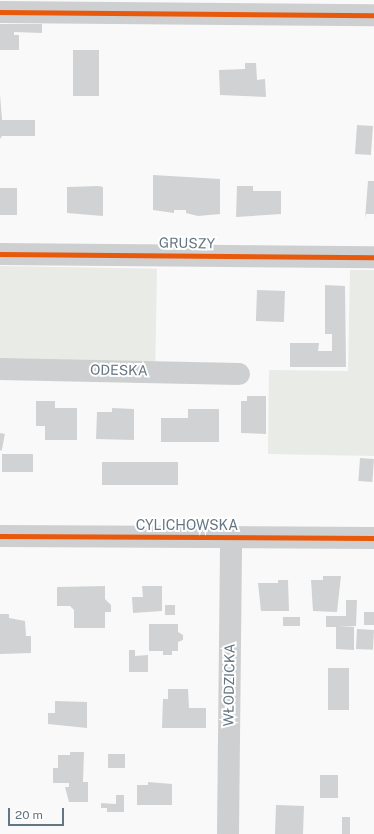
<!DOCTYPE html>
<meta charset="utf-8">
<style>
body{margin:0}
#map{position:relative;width:374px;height:834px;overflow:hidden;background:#f9f9f9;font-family:"Public Sans",sans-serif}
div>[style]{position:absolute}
.green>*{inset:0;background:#e8ebe6;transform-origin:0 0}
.building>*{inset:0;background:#d0d2d3;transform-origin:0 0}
.street>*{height:22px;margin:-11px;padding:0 11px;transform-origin:11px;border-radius:11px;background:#cecfd0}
.cycleway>*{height:5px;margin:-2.5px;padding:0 2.5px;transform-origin:2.5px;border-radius:2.5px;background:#e8590c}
span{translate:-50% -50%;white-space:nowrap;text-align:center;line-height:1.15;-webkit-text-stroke:4px #fff;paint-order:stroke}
.street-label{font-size:14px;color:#657683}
.scale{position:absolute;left:8px;top:808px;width:56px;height:18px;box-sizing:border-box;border:2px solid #657683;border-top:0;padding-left:5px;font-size:12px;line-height:14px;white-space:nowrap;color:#657683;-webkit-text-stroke:3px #fff;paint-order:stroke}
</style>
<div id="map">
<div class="green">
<div style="left:0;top:266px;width:157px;height:96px;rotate:1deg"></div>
<div style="clip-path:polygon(350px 270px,374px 270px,374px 456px,268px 454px,269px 370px,348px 371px)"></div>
</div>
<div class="building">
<div style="clip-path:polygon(0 24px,42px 24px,42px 33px,14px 32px,14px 35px,19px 35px,19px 50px,0 50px)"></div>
<div style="left:99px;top:50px;width:46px;height:26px;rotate:90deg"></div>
<div style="clip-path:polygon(245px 63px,256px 63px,257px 80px,265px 79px,266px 97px,220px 95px,219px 70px,245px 69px)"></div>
<div style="clip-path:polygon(0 94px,2px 120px,35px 120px,35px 136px,2px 136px,0 139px)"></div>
<div style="left:357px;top:125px;width:16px;height:29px;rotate:4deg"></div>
<div style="clip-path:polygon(153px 175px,220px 179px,220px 214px,198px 216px,186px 213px,186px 210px,174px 210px,174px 213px,153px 210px)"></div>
<div style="clip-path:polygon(368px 181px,374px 181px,374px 214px,366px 214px,365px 219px)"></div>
<div style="clip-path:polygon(99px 186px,103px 187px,103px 216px,67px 213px,67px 187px)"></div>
<div style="clip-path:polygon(237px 186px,253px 186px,253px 191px,281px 191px,281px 214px,236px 217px)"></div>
<div style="left:0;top:188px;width:17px;height:27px"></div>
<div style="clip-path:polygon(325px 285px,345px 286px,346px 367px,290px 367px,290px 343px,319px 343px,318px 351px,332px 351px,332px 334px,325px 334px)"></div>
<div style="left:257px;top:290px;width:28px;height:31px;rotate:2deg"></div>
<div style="clip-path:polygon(247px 396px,266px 396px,266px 434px,241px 433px,241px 401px,247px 401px)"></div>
<div style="clip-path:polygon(36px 401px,55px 401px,55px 408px,77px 408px,77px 440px,45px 440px,45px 426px,36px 426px)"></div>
<div style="clip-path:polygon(112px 408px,134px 409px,134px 440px,96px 439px,97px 412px,112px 412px)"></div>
<div style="clip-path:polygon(188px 409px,219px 409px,219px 442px,161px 442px,161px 418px,188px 418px)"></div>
<div style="left:0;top:433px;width:5px;height:17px;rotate:11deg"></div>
<div style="left:2px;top:454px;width:31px;height:18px"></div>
<div style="left:360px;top:458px;width:14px;height:23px;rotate:4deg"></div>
<div style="left:178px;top:462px;width:23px;height:76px;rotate:90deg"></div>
<div style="clip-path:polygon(323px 576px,341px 576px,337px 612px,313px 611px,311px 580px,323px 580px)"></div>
<div style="clip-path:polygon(278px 580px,288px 580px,289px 611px,261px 611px,258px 583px,278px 583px)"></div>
<div style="clip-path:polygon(105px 586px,105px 599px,111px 605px,111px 612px,105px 612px,105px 628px,74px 628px,74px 610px,70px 606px,57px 606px,57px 587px)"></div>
<div style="clip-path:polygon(142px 586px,162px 586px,162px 611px,133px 613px,132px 597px,143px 597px)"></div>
<div style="clip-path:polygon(346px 600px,357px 600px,356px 626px,339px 627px,354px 627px,354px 650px,336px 649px,336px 627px,326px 627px,326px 616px,346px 616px)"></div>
<div style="left:165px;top:605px;width:10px;height:10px"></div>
<div style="left:364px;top:612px;width:10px;height:13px"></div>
<div style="clip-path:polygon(0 614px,9px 614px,9px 618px,25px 621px,26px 636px,31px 636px,31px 653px,0 654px)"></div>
<div style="left:283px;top:617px;width:17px;height:9px"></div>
<div style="clip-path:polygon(149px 624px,178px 624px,178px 632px,183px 635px,183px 640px,178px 642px,178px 651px,172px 651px,172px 655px,163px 655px,163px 651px,149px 651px)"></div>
<div style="left:357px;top:629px;width:17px;height:20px;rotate:3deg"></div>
<div style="clip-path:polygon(129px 650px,135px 650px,135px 656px,148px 655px,148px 672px,129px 672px)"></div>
<div style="left:328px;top:668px;width:21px;height:42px"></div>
<div style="clip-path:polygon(168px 689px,188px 689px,189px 708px,206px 708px,206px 728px,162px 728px,163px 699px,168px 699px)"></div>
<div style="clip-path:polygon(55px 701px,87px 702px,87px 728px,48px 724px,48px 713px,55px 713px)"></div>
<div style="clip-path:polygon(70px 752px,84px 752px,83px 782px,88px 782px,88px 802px,69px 802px,65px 787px,69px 787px,69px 783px,53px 783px,53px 768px,58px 768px,58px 755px,70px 755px)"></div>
<div style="left:108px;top:754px;width:17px;height:14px"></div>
<div style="left:320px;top:775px;width:18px;height:23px"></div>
<div style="clip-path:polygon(148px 782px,172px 784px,172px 805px,137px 805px,137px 785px,148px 785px)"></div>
<div style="clip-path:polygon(116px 795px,124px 795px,124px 812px,107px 812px,107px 808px,101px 808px,101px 803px,116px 804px)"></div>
<div style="left:276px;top:805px;width:28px;height:29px;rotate:2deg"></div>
<div style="left:342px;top:817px;width:8px;height:17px"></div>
</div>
<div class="street">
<div style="left:0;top:12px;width:374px;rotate:0.5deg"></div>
<div style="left:0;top:254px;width:374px;rotate:0.5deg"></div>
<div style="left:0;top:369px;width:239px;rotate:1.2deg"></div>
<div style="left:0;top:536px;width:374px;rotate:0.3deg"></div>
<div style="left:228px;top:834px;width:297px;rotate:-89.4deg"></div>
</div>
<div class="cycleway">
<div style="left:0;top:12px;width:374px;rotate:0.5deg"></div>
<div style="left:0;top:254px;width:374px;rotate:0.5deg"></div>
<div style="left:0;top:536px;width:374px;rotate:0.3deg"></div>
</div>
<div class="street-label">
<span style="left:187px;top:243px;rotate:1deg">GRUSZY</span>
<span style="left:119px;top:370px;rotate:1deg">ODESKA</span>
<span style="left:187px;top:525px">CYLICHOWSKA</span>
<span style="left:229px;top:685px;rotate:-89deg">WŁODZICKA</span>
</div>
<div class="scale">20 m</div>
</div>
